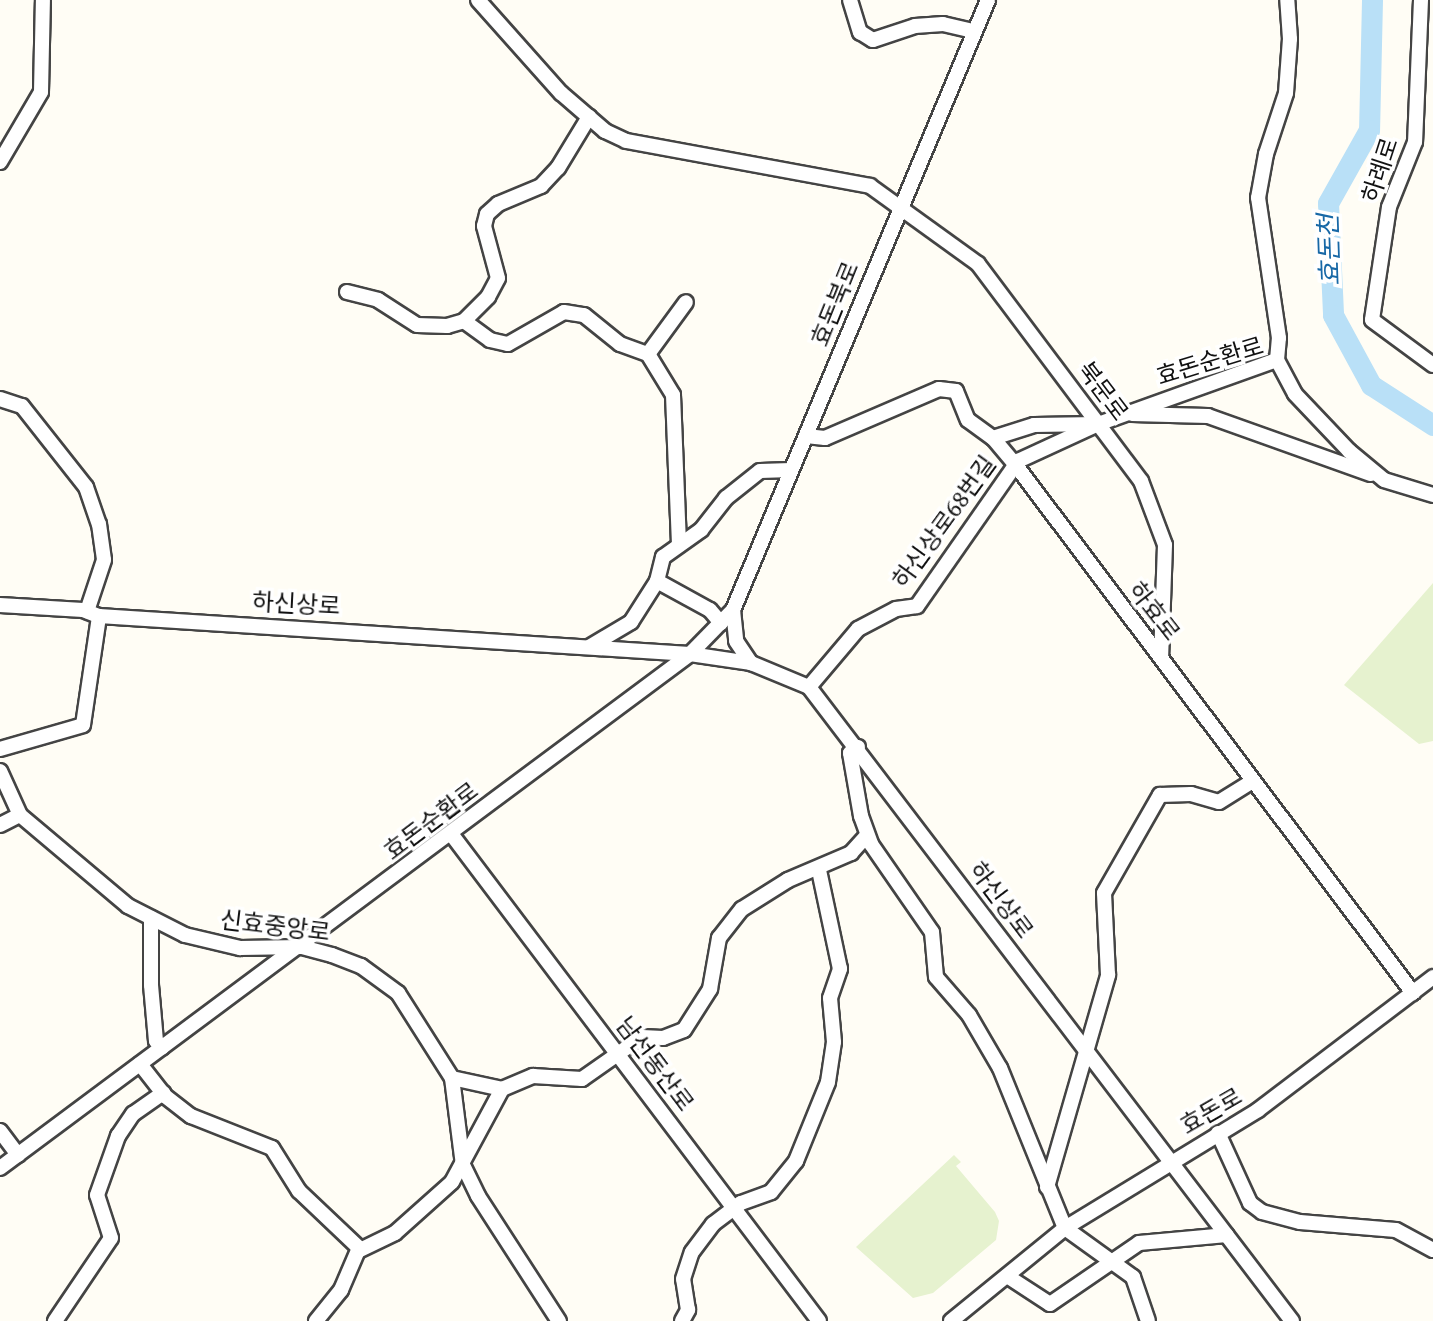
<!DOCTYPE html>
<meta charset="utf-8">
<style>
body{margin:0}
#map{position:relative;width:1433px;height:1321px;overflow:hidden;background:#fffdf5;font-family:"Source Serif 4","Noto Sans KR",serif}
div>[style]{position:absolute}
.pitch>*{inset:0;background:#e6f2cf}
.river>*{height:21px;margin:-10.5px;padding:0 10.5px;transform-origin:10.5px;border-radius:10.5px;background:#b9e0f7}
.roads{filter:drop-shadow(2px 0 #444) drop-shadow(-2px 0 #444) drop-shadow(0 2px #444) drop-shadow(0 -2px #444)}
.minor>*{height:14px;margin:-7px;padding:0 7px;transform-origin:7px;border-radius:7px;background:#fff}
span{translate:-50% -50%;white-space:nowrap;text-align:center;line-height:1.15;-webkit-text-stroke:7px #fff;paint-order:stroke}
.street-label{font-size:24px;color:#111}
.water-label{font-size:26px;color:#1768a6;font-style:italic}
</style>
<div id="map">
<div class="pitch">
<div style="clip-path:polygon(1433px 583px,1433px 741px,1419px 744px,1344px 685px)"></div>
<div style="clip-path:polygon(954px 1155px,961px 1162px,956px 1166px,995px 1212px,999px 1221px,996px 1240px,933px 1293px,913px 1298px,856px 1247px)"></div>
</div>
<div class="river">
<div style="left:1372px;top:0;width:130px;rotate:91.3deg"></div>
<div style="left:1369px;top:130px;width:84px;rotate:119.3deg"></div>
<div style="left:1328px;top:203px;width:112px;rotate:87.4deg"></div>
<div style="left:1333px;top:315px;width:80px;rotate:61.5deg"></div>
<div style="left:1371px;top:385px;width:74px;rotate:32.8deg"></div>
</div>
<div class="roads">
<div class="minor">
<div style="left:478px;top:0;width:125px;rotate:48.3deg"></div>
<div style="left:561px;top:93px;width:58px;rotate:40.8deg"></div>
<div style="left:605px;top:131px;width:23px;rotate:25deg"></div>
<div style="left:626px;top:141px;width:248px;rotate:10.4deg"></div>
<div style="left:870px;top:186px;width:133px;rotate:35.8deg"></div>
<div style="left:978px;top:264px;width:271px;rotate:53.1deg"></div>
<div style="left:1141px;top:481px;width:68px;rotate:69.4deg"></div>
<div style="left:1165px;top:545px;width:112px;rotate:92deg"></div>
<div style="left:850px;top:0;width:34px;rotate:73deg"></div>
<div style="left:860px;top:32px;width:15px;rotate:32deg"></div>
<div style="left:873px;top:40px;width:44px;rotate:-18.4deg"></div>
<div style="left:915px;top:26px;width:28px;rotate:-4deg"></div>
<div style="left:943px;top:24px;width:32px;rotate:13deg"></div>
<div style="left:1421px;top:0;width:142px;rotate:92.4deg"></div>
<div style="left:1415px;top:142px;width:70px;rotate:111.8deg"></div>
<div style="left:1389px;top:207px;width:114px;rotate:98.6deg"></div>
<div style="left:1372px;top:320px;width:76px;rotate:36.4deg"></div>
<div style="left:0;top:162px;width:81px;rotate:-59.6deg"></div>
<div style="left:41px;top:92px;width:92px;rotate:-88.8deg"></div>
<div style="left:347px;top:292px;width:32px;rotate:14deg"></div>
<div style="left:378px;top:300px;width:46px;rotate:32.7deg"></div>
<div style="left:417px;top:325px;width:30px;rotate:2deg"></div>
<div style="left:447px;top:326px;width:18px;rotate:-16deg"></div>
<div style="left:464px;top:321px;width:34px;rotate:-45deg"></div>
<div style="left:488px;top:297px;width:21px;rotate:-62deg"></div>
<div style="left:498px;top:278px;width:54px;rotate:-105.1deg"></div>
<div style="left:484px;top:226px;width:12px;rotate:-76deg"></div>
<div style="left:487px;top:214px;width:15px;rotate:-42deg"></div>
<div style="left:498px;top:204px;width:47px;rotate:-22.7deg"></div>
<div style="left:541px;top:186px;width:25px;rotate:-47deg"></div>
<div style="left:558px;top:168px;width:60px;rotate:-58.7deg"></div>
<div style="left:464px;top:321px;width:32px;rotate:36deg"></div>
<div style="left:490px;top:340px;width:18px;rotate:13deg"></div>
<div style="left:508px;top:344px;width:64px;rotate:-29.7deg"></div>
<div style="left:564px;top:312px;width:20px;rotate:9deg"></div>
<div style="left:584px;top:315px;width:46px;rotate:38.9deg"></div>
<div style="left:620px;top:344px;width:30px;rotate:20deg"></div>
<div style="left:648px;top:354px;width:48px;rotate:58.6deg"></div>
<div style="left:673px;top:395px;width:150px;rotate:87.7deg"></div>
<div style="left:648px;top:354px;width:64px;rotate:-53.8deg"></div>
<div style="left:1277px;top:360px;width:22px;rotate:-85deg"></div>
<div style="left:1279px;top:338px;width:142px;rotate:-98.5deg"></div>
<div style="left:1258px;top:198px;width:45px;rotate:-79.7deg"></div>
<div style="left:1266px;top:154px;width:64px;rotate:-71.8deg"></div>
<div style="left:1286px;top:93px;width:54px;rotate:-85.8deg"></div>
<div style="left:1290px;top:39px;width:39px;rotate:-94deg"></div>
<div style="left:0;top:399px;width:23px;rotate:18deg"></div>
<div style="left:22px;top:406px;width:103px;rotate:51.7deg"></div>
<div style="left:86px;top:487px;width:39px;rotate:71deg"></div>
<div style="left:99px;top:524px;width:36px;rotate:82deg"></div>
<div style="left:104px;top:560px;width:54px;rotate:108.4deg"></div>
<div style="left:1132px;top:414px;width:76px;rotate:1.5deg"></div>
<div style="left:1208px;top:416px;width:173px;rotate:19.6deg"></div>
<div style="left:806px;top:436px;width:19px;rotate:6deg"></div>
<div style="left:825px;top:438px;width:124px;rotate:-23.3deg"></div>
<div style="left:939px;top:389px;width:17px;rotate:7deg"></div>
<div style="left:956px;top:391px;width:31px;rotate:68deg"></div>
<div style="left:968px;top:420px;width:31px;rotate:36deg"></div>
<div style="left:993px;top:438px;width:34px;rotate:50deg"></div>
<div style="left:1015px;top:464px;width:662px;rotate:53.04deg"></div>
<div style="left:993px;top:438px;width:43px;rotate:-17.6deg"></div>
<div style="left:1034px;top:425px;width:64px;rotate:-0.9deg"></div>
<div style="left:1098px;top:424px;width:190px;rotate:-19.7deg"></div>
<div style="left:1277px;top:360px;width:38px;rotate:62deg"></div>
<div style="left:1295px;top:394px;width:79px;rotate:46.5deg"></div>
<div style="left:1349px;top:451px;width:45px;rotate:39.6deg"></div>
<div style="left:1384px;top:480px;width:51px;rotate:17deg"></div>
<div style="left:657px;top:581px;width:60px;rotate:28.7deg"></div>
<div style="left:710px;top:610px;width:17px;rotate:50deg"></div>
<div style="left:0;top:605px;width:83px;rotate:3.4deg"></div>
<div style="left:83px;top:610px;width:17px;rotate:21deg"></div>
<div style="left:99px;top:616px;width:592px;rotate:3.68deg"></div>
<div style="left:690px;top:654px;width:62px;rotate:8.4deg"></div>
<div style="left:751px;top:663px;width:63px;rotate:22.5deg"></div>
<div style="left:809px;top:687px;width:797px;rotate:52.7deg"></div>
<div style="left:733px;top:610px;width:31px;rotate:84deg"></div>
<div style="left:736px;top:641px;width:27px;rotate:56deg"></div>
<div style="left:589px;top:647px;width:49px;rotate:-30.8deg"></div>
<div style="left:631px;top:622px;width:49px;rotate:-57.6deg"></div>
<div style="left:657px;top:581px;width:25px;rotate:-76deg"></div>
<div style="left:663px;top:557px;width:47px;rotate:-35.4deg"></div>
<div style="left:701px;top:530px;width:41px;rotate:-52deg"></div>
<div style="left:726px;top:498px;width:43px;rotate:-38.5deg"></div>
<div style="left:760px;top:471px;width:31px;rotate:-2deg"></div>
<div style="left:809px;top:687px;width:76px;rotate:-49.8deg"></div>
<div style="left:858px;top:629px;width:43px;rotate:-27.8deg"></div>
<div style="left:896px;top:609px;width:21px;rotate:-8deg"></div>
<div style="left:917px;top:606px;width:177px;rotate:-55.1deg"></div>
<div style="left:1018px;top:461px;width:84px;rotate:-24.7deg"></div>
<div style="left:858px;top:747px;width:10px;rotate:143deg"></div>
<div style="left:850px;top:753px;width:64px;rotate:80.1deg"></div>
<div style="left:861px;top:816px;width:30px;rotate:70deg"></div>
<div style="left:871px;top:844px;width:107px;rotate:55.3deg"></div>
<div style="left:932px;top:932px;width:45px;rotate:84.9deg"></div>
<div style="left:936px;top:977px;width:50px;rotate:49deg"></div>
<div style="left:969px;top:1015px;width:61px;rotate:59.7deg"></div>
<div style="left:1000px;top:1068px;width:173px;rotate:67.9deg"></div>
<div style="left:1065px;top:1228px;width:84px;rotate:35.8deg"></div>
<div style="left:1133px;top:1277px;width:46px;rotate:71.2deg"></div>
<div style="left:0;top:749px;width:86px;rotate:-16.1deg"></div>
<div style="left:83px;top:725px;width:110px;rotate:-81.6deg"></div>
<div style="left:0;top:771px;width:48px;rotate:65.6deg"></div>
<div style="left:20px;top:815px;width:141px;rotate:40.1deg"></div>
<div style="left:128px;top:906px;width:64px;rotate:27deg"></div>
<div style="left:185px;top:935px;width:57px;rotate:13.3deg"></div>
<div style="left:240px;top:948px;width:62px;rotate:-0.9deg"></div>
<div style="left:302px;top:947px;width:31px;rotate:15deg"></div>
<div style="left:332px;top:955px;width:31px;rotate:21deg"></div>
<div style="left:361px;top:966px;width:46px;rotate:36.1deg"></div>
<div style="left:398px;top:993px;width:101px;rotate:57.6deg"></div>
<div style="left:452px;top:1078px;width:88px;rotate:82.8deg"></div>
<div style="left:463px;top:1165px;width:34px;rotate:64deg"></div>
<div style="left:478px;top:1196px;width:149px;rotate:57.1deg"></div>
<div style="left:0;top:825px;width:22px;rotate:-27deg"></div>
<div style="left:452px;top:835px;width:609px;rotate:52.94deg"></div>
<div style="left:151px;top:918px;width:67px;rotate:90deg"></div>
<div style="left:151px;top:985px;width:56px;rotate:84.9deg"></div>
<div style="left:156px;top:1041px;width:9px;rotate:49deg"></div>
<div style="left:140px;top:1064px;width:41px;rotate:52deg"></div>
<div style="left:165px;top:1096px;width:33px;rotate:38deg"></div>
<div style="left:191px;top:1116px;width:87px;rotate:21.6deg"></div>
<div style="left:272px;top:1148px;width:51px;rotate:57.9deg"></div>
<div style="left:299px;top:1191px;width:83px;rotate:43.5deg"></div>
<div style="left:359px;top:1248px;width:46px;rotate:113.2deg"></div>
<div style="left:341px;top:1290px;width:40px;rotate:129deg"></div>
<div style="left:452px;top:1078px;width:51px;rotate:12.4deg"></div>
<div style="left:502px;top:1089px;width:34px;rotate:-23deg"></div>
<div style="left:533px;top:1076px;width:49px;rotate:3.5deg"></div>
<div style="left:582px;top:1079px;width:73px;rotate:-35deg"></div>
<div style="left:642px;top:1037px;width:21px;rotate:3deg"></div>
<div style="left:663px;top:1038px;width:22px;rotate:-21deg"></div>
<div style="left:684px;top:1030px;width:49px;rotate:-57.6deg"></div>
<div style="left:710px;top:989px;width:52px;rotate:-80deg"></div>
<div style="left:719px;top:938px;width:37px;rotate:-52deg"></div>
<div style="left:742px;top:909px;width:54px;rotate:-32.2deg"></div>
<div style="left:788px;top:880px;width:69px;rotate:-23.2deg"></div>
<div style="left:851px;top:853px;width:24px;rotate:-48deg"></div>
<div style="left:0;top:1131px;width:30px;rotate:53deg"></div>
<div style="left:1218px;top:1133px;width:77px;rotate:65.4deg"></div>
<div style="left:1250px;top:1203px;width:15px;rotate:37deg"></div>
<div style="left:1262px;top:1212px;width:39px;rotate:15deg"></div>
<div style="left:1300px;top:1222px;width:96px;rotate:4.8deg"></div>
<div style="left:1396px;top:1230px;width:42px;rotate:28.4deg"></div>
<div style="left:0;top:1168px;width:860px;rotate:-36.68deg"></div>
<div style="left:690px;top:654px;width:62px;rotate:-45.7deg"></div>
<div style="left:733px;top:610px;width:661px;rotate:-67.31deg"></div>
<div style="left:1047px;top:1187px;width:221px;rotate:-73.9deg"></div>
<div style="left:1108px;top:975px;width:82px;rotate:-92.8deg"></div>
<div style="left:1104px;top:893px;width:113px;rotate:-60.3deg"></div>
<div style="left:1160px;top:795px;width:31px;rotate:-2deg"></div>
<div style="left:1191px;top:794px;width:29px;rotate:16deg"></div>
<div style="left:1219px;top:802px;width:39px;rotate:-32deg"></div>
<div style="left:358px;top:1251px;width:41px;rotate:-25.9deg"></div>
<div style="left:395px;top:1233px;width:76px;rotate:-41.8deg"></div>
<div style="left:452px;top:1182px;width:106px;rotate:-61.7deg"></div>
<div style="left:1007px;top:1276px;width:51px;rotate:33.1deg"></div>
<div style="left:1050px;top:1304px;width:108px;rotate:-34.4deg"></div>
<div style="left:1139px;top:1243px;width:88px;rotate:-5.2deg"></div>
<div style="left:55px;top:1321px;width:100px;rotate:-56deg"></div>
<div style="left:111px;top:1238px;width:45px;rotate:-108deg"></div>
<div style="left:97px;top:1195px;width:63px;rotate:-70.4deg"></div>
<div style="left:118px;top:1136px;width:27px;rotate:-56deg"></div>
<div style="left:133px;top:1114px;width:37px;rotate:-35deg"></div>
<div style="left:682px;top:1321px;width:13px;rotate:-61deg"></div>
<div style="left:688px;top:1310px;width:31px;rotate:-99deg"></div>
<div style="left:683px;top:1279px;width:28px;rotate:-72deg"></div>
<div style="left:692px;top:1252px;width:35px;rotate:-53deg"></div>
<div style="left:713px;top:1224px;width:35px;rotate:-37deg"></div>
<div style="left:741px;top:1203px;width:32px;rotate:-20deg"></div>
<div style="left:771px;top:1192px;width:40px;rotate:-51deg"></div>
<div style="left:796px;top:1161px;width:85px;rotate:-67.9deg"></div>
<div style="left:828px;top:1082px;width:40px;rotate:-81.5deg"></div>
<div style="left:834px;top:1042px;width:44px;rotate:-95.2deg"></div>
<div style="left:830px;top:998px;width:31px;rotate:-71deg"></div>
<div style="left:840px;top:969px;width:101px;rotate:-102deg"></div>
<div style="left:951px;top:1321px;width:147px;rotate:-39.2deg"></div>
<div style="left:1065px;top:1228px;width:226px;rotate:-31.4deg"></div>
<div style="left:1258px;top:1110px;width:220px;rotate:-37.2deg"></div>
</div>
</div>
<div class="street-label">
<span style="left:1380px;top:170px;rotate:-72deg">하례로</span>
<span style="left:835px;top:304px;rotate:-68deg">효돈북로</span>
<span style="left:1210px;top:361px;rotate:-17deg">효돈순환로</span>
<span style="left:1103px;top:391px;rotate:53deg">북문로</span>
<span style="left:944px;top:522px;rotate:-54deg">하신상로68번길</span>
<span style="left:296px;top:604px;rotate:3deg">하신상로</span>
<span style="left:1154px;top:611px;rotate:52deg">하효로</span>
<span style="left:431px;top:821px;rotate:-37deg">효돈순환로</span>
<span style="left:1001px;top:900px;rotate:53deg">하신상로</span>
<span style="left:275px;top:926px;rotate:7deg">신효중앙로</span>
<span style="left:655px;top:1064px;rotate:53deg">남선동산로</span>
<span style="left:1211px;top:1111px;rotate:-30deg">효돈로</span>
</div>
<div class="water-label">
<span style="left:1330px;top:250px;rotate:-92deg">효돈천</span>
</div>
</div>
